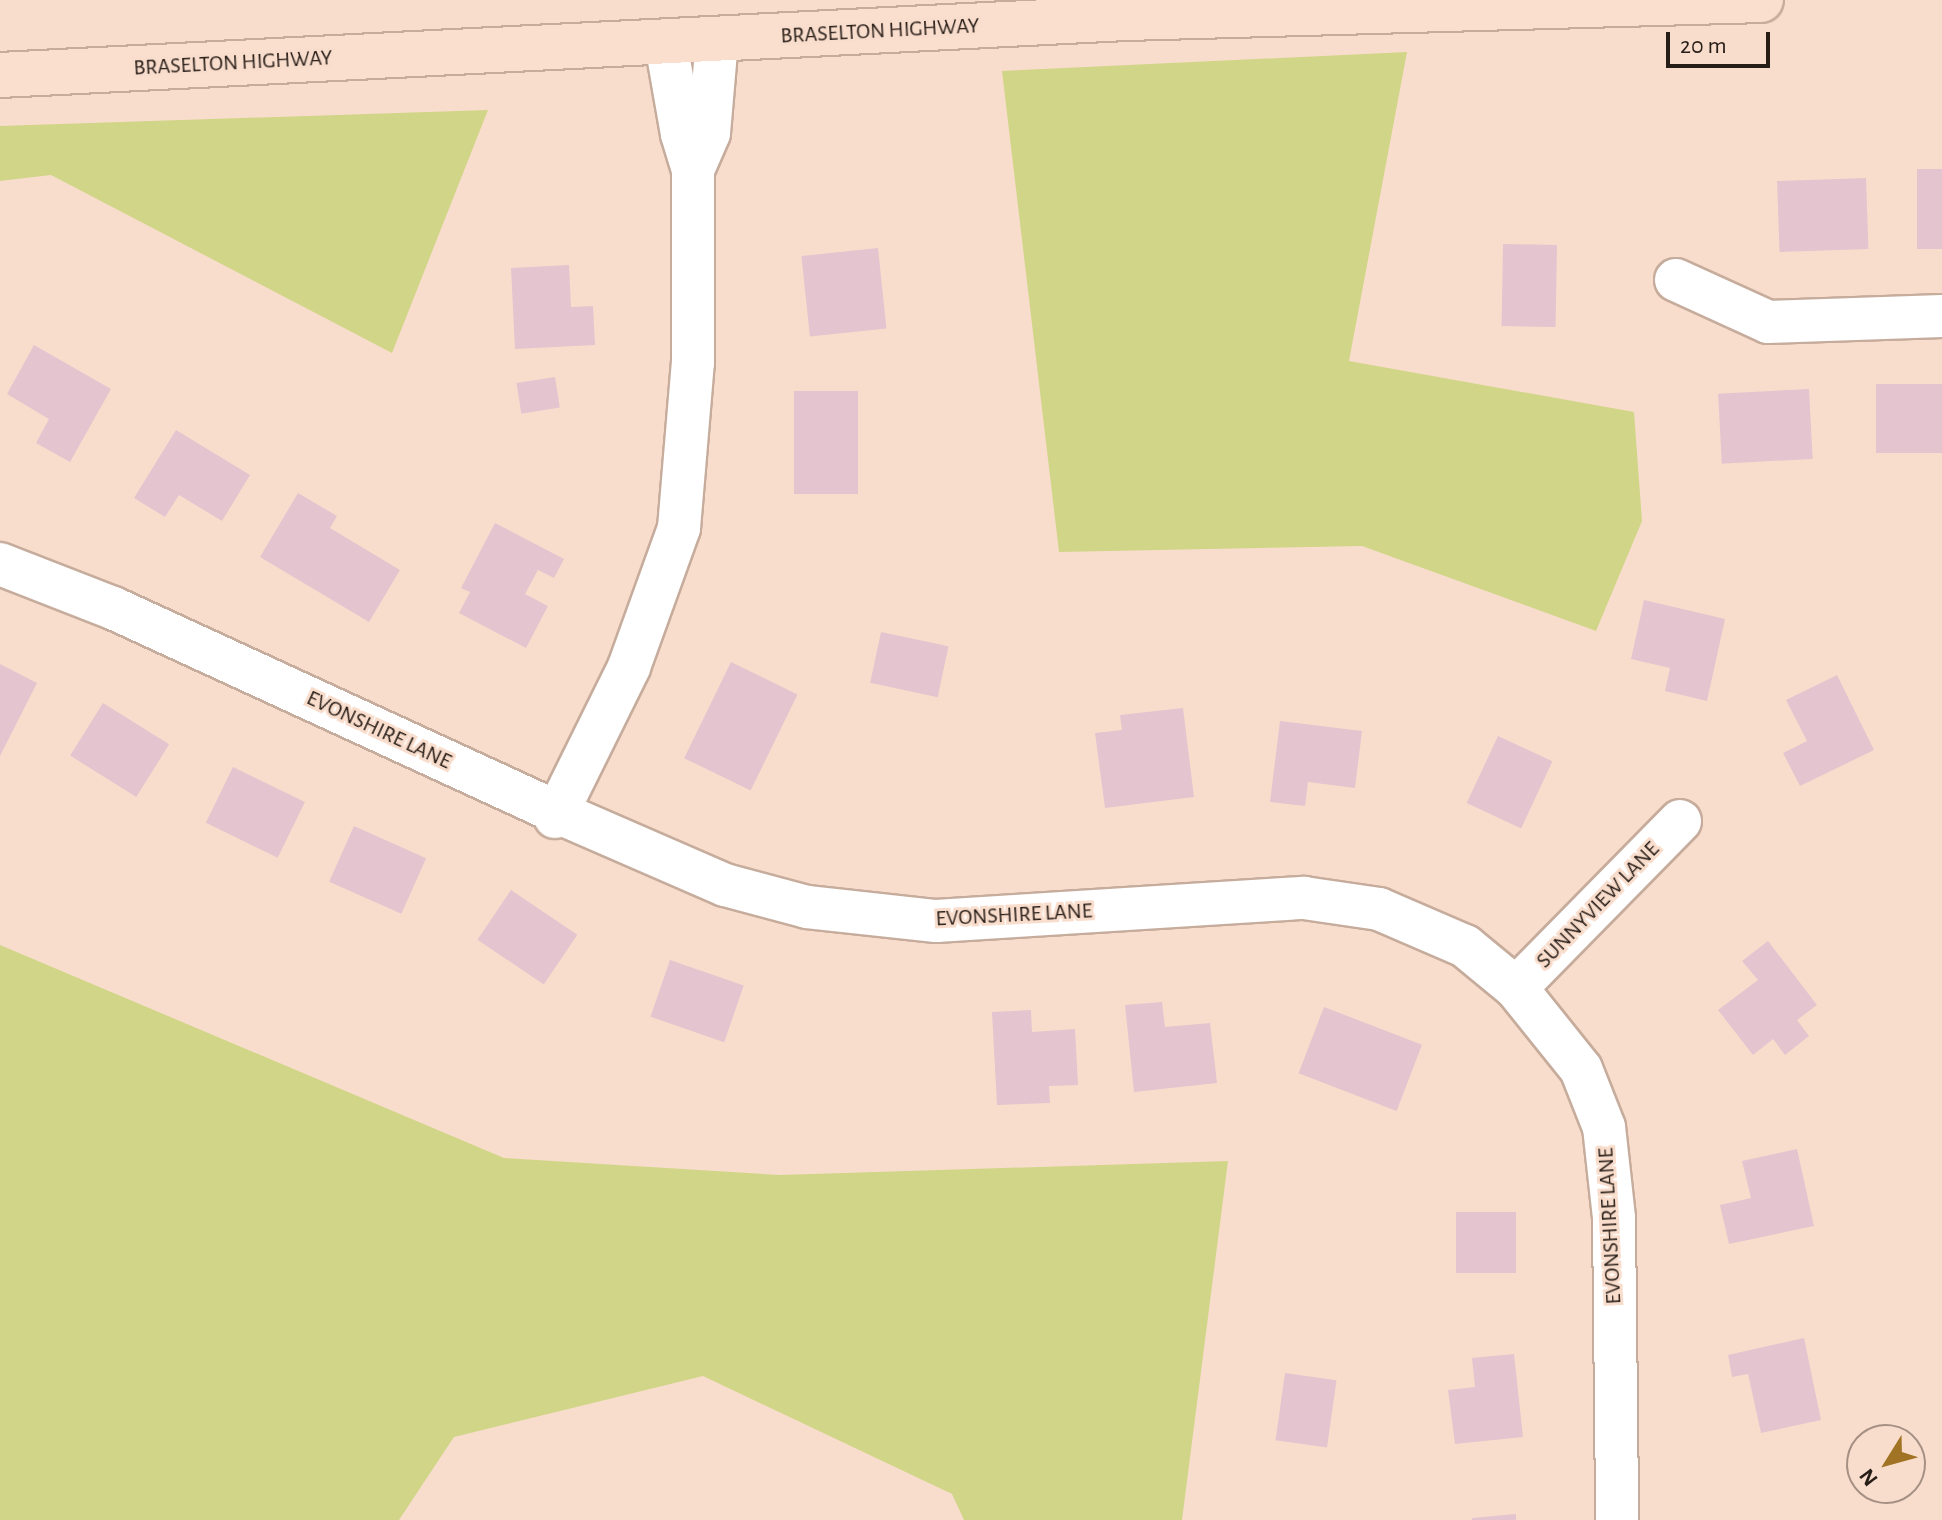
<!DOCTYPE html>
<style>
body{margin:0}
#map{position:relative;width:1942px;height:1520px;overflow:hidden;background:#f9ddcc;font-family:"Alegreya Sans",sans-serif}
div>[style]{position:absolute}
.green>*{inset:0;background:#d1d588}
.building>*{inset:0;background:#e4c4cf;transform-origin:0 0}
.roads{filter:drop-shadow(2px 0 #c6ac9c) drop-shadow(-2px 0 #c6ac9c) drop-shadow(0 2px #c6ac9c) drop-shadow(0 -2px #c6ac9c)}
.minor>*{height:42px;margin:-21px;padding:0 21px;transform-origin:21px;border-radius:21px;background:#fff}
.major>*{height:44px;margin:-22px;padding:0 22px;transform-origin:22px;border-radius:22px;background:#fadfcf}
span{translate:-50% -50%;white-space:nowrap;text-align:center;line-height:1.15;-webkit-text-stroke:6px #f9ddcc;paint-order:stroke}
.street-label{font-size:22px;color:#271d17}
.north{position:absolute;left:1846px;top:1424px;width:80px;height:80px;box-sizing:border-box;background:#f9ddcc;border:2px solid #a59084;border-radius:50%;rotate:233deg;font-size:22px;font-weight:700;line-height:32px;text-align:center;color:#271d17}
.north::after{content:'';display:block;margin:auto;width:28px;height:36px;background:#a07325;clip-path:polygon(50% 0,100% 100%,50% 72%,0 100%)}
.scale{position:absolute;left:1666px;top:32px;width:104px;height:36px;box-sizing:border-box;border:4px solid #271d17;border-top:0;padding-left:10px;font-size:24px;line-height:28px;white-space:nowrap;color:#271d17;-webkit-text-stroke:6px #f9ddcc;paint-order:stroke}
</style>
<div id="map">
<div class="green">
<div style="clip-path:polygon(1407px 52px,1349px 361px,1634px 412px,1642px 521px,1596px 631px,1362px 546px,1059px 552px,1002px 71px)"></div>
<div style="clip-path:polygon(488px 110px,392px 353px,51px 175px,0 181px,0 126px)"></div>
<div style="clip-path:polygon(0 945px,504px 1158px,780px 1175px,1228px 1161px,1182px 1520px,964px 1520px,952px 1494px,703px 1376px,454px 1437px,399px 1520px,0 1520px)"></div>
</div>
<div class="building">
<div style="left:1942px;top:169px;width:80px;height:25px;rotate:90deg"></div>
<div style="left:1866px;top:178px;width:71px;height:89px;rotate:88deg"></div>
<div style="left:1503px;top:244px;width:54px;height:82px;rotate:1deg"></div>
<div style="left:878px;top:248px;width:81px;height:77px;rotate:84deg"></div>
<div style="clip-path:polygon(569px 265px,571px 307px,593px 306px,595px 345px,515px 349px,511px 268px)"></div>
<div style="clip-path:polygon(34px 345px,111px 389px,70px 462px,36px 443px,49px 419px,7px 394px)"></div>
<div style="left:555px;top:377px;width:31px;height:39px;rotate:81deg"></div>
<div style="left:1942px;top:384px;width:69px;height:66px;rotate:90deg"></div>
<div style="left:1809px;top:389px;width:70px;height:91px;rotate:87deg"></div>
<div style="left:794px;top:391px;width:64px;height:103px"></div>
<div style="clip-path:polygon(176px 430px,250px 475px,222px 521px,179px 495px,165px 517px,134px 498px)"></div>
<div style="clip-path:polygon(298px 493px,337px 516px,330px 528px,400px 570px,369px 622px,260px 557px)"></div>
<div style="clip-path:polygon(495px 523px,564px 559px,554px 578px,538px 570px,525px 594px,548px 606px,526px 648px,459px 613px,470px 592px,461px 588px)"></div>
<div style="clip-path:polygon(1644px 600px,1725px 619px,1707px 701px,1665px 691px,1670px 668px,1631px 659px)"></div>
<div style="left:881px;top:632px;width:69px;height:52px;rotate:12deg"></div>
<div style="left:731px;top:662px;width:74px;height:107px;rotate:26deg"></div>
<div style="clip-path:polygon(0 664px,37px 683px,0 756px)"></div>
<div style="clip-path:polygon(1837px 675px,1874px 750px,1800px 786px,1783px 753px,1807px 741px,1786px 700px)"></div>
<div style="left:103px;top:703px;width:78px;height:62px;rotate:32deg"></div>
<div style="clip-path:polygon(1183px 708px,1194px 797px,1105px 808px,1095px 733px,1122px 730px,1120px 715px)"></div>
<div style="clip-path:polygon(1280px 721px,1362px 731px,1355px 788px,1308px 782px,1305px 806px,1270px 802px)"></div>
<div style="left:1498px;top:736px;width:60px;height:74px;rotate:25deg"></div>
<div style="left:233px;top:767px;width:80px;height:62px;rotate:26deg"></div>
<div style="left:354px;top:826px;width:79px;height:61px;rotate:24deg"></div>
<div style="left:511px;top:890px;width:80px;height:60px;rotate:34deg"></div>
<div style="clip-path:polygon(1768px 941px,1817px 1005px,1797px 1020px,1809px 1036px,1785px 1055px,1773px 1039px,1753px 1055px,1718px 1010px,1758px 980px,1742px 961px)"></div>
<div style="left:670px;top:960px;width:78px;height:60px;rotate:19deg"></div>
<div style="clip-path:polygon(1162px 1002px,1165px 1027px,1210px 1023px,1217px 1083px,1134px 1092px,1125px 1005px)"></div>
<div style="left:1324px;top:1007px;width:105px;height:71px;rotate:21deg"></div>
<div style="clip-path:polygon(1031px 1010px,1032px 1032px,1075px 1029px,1078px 1085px,1049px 1086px,1050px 1103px,997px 1105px,992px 1012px)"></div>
<div style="clip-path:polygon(1797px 1149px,1814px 1226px,1729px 1244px,1720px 1205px,1751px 1198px,1742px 1161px)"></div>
<div style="left:1456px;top:1212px;width:60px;height:61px"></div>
<div style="clip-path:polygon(1804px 1338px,1821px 1420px,1761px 1433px,1748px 1374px,1732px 1377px,1728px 1355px)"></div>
<div style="clip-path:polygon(1514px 1354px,1523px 1437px,1455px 1444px,1448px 1390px,1475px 1387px,1472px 1358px)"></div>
<div style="left:1285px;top:1373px;width:52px;height:68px;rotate:8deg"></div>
<div style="clip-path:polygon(1516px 1514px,1516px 1520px,1472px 1520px,1472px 1518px)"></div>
</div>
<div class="roads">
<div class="minor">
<div style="left:693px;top:170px;width:40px;rotate:-66.6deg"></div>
<div style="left:709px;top:133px;width:93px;rotate:-85.1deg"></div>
<div style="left:1676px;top:280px;width:101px;rotate:24.5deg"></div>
<div style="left:1768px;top:322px;width:174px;rotate:-2deg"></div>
<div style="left:0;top:564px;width:121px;rotate:21.3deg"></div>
<div style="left:113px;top:608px;width:489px;rotate:24.7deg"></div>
<div style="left:557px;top:812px;width:183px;rotate:23.5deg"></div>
<div style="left:725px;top:885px;width:85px;rotate:15deg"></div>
<div style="left:807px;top:907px;width:130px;rotate:6.2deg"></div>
<div style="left:936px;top:921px;width:369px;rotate:-3.6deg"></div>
<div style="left:1304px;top:898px;width:76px;rotate:8.3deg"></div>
<div style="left:1379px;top:909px;width:94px;rotate:23.3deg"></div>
<div style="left:1465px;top:946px;width:66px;rotate:39.5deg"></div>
<div style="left:1516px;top:988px;width:104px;rotate:51.3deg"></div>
<div style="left:1581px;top:1069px;width:62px;rotate:68.4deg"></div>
<div style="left:1604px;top:1127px;width:92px;rotate:83.7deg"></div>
<div style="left:1614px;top:1218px;width:302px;rotate:89.4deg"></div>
<div style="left:555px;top:817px;width:167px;rotate:-63.7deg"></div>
<div style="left:629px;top:667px;width:148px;rotate:-70.2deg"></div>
<div style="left:679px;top:528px;width:166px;rotate:-85.2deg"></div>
<div style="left:693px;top:363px;width:193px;rotate:-90deg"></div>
<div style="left:693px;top:170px;width:38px;rotate:-107deg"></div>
<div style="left:682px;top:134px;width:92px;rotate:-100deg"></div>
<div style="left:1516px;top:988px;width:234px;rotate:-45.5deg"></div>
</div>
<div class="major">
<div style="left:0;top:75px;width:1127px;rotate:-2.9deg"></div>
<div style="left:1126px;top:18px;width:635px;rotate:-1.62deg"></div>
</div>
</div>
<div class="street-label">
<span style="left:880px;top:31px;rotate:-3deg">BRASELTON HIGHWAY</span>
<span style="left:233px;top:63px;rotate:-3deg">BRASELTON HIGHWAY</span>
<span style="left:379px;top:730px;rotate:25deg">EVONSHIRE LANE</span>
<span style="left:1598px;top:905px;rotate:-46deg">SUNNYVIEW LANE</span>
<span style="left:1014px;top:915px;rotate:-3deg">EVONSHIRE LANE</span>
<span style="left:1610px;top:1226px;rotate:-93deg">EVONSHIRE LANE</span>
</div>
<div class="north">N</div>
<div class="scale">20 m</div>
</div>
